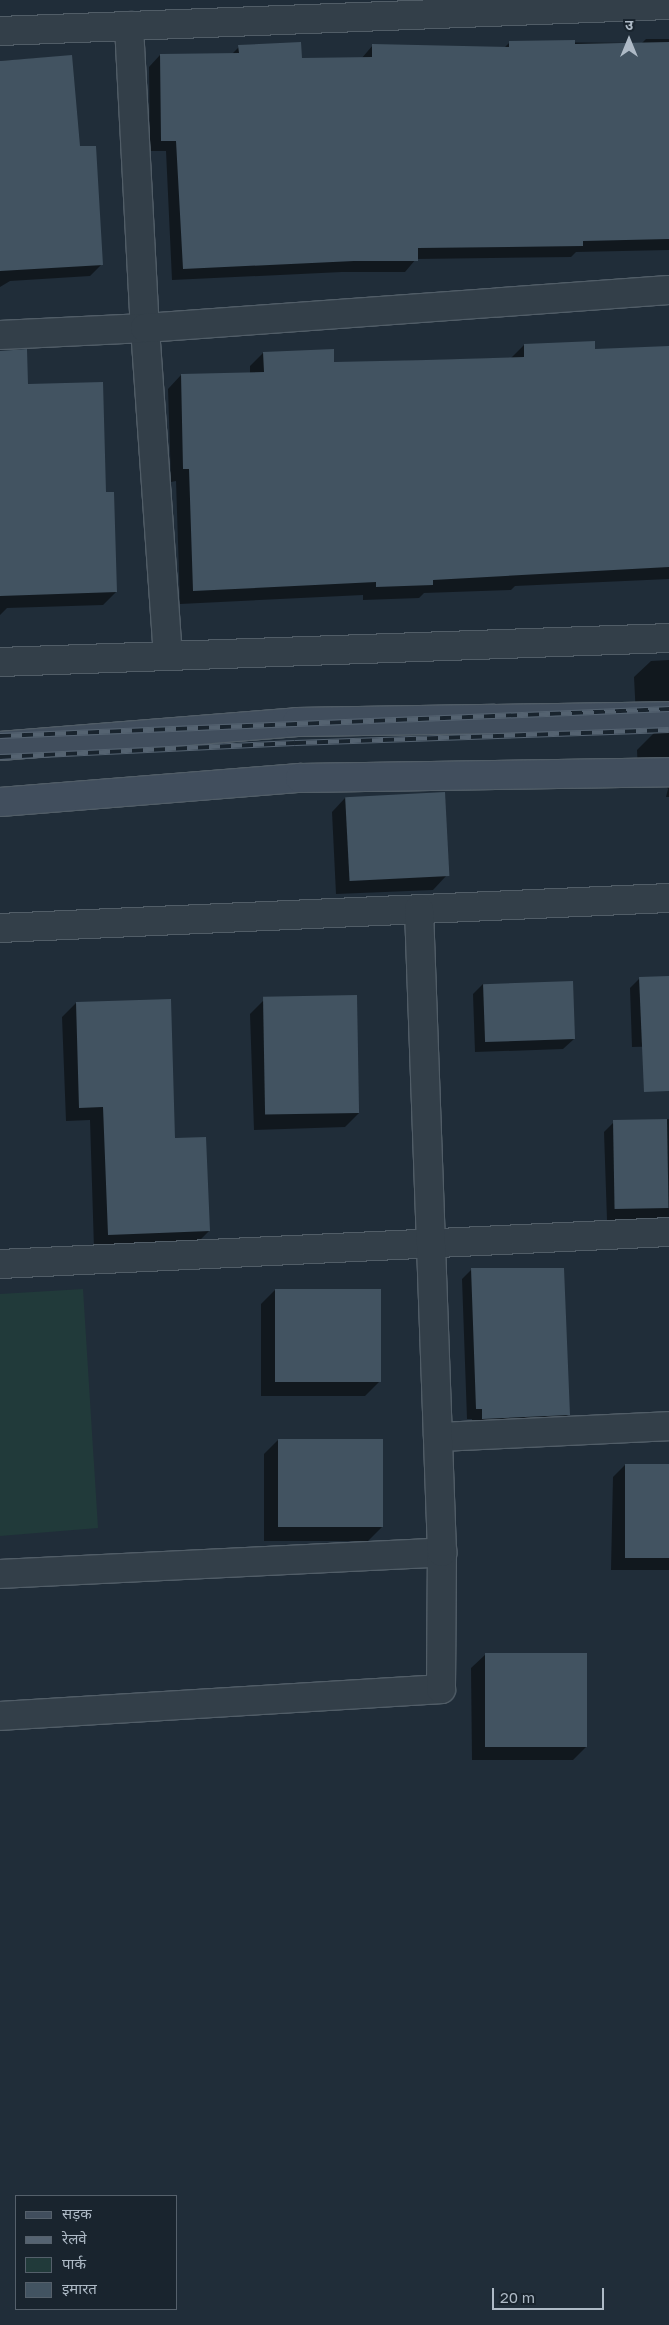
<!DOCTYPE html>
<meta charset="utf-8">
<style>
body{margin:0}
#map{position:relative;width:669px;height:2325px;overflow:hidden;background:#202d39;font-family:"Golos Text","Noto Sans Devanagari",sans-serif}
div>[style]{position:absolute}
.green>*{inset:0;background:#213a3a}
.shadow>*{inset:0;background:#0007}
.building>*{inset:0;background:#425361;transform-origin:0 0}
.roads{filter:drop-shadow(1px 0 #515d67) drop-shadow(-1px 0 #515d67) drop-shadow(0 1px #515d67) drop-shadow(0 -1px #515d67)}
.minor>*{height:28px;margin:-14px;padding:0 14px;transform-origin:14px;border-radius:14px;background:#333f49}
.secondary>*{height:28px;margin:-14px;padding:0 14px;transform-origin:14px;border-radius:14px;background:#414e5d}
.rail>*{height:5.5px;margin-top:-2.75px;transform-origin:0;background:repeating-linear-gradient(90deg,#19242e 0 11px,#556371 0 22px);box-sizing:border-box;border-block:1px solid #556371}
span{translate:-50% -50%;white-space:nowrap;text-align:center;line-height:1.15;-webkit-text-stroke:4px #19242e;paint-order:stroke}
.legend{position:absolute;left:15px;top:2195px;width:162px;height:115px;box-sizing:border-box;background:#19242e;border:1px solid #55606b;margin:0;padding:6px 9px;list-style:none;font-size:15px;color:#aebac6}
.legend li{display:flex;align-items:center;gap:10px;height:25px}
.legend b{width:25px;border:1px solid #55606b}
.north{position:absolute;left:604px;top:15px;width:50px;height:50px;-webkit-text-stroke:4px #19242e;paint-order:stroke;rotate:0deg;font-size:14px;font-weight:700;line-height:20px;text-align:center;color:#aebac6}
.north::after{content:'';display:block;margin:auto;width:18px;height:22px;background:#aebac6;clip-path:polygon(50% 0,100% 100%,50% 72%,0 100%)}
.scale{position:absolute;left:492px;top:2288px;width:112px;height:22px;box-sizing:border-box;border:2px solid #aebac6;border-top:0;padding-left:6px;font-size:15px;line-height:18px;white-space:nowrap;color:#aebac6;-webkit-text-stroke:4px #19242e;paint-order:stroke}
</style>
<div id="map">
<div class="green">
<div style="clip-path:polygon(83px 1289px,98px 1528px,0 1536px,0 1294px)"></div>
</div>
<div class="shadow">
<div style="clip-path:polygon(646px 39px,669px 39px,669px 250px,576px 252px,571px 257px,416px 259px,405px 272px,342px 272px,172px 280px,166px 151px,150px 151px,149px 67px,160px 55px,231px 55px,239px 47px,301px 59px,361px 59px,373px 45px,504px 48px,510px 42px,642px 43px)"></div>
<div style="clip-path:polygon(71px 56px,79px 148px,102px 264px,90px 276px,10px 281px,0 287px,0 61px)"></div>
<div style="clip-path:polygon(524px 345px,594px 350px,669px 348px,669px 579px,515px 586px,511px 590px,424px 593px,419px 598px,363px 600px,363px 595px,180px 604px,176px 481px,171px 482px,168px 389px,181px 375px,250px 374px,250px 366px,263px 353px,333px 363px,511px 358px)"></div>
<div style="clip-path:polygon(0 378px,27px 386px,105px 493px,116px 592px,103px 605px,7px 608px,0 615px)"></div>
<div style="clip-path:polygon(669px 660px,669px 797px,666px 797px,668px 789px,660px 775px,638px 773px,637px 750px,654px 733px,668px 732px,659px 719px,636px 717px,634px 677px,651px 661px)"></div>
<div style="clip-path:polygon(346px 797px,447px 875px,433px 890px,336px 894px,332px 812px)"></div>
<div style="clip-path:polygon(669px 977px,669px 1046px,632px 1047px,630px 988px,640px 978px)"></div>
<div style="clip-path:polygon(483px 984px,574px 1039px,563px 1049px,475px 1052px,473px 994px)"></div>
<div style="clip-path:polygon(264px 1000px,359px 1113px,345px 1127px,254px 1130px,250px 1014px)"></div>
<div style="clip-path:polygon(76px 1003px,174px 1139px,209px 1231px,195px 1245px,94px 1249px,90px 1120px,66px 1121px,62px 1017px)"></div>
<div style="clip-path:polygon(669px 1119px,669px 1219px,607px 1220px,604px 1132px,614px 1122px)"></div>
<div style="clip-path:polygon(472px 1269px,568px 1415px,558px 1425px,472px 1429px,472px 1419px,467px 1419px,462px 1279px)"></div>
<div style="clip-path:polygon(275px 1290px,379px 1382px,365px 1396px,261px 1396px,261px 1304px)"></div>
<div style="clip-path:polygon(278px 1440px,382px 1527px,368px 1541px,264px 1541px,264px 1454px)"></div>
<div style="clip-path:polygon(625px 1465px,669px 1465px,669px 1570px,611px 1570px,613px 1477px)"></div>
<div style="clip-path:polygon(486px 1654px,587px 1746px,573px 1760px,472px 1760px,471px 1668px)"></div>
</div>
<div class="building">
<div style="clip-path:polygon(575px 40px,575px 44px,669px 42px,669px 239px,583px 241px,583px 246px,418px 248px,418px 261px,354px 261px,183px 269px,176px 141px,161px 141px,160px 54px,239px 53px,238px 45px,301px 42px,302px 58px,372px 57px,372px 44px,509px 47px,509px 41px)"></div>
<div style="clip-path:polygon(72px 55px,80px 146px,96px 146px,103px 265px,0 271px,0 61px)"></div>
<div style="clip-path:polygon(595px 341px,595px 349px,669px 346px,669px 567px,433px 580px,433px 585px,376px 587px,376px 582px,193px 591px,189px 469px,183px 469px,181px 374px,264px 372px,263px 352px,334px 349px,334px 362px,426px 360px,524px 357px,524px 344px)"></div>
<div style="clip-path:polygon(27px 349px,28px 384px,103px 382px,106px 492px,114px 492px,117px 592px,0 596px,0 351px)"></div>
<div style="left:445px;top:792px;width:84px;height:100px;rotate:87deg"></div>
<div style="clip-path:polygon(669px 976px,669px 1091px,644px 1092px,639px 977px)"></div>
<div style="left:573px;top:981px;width:58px;height:90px;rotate:88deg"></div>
<div style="left:357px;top:995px;width:118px;height:94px;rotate:89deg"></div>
<div style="clip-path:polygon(171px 999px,175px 1138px,206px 1137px,210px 1231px,108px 1235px,103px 1107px,79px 1108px,76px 1002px)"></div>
<div style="left:667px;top:1119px;width:89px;height:54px;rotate:89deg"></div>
<div style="clip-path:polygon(471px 1268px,564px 1268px,570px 1415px,482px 1419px,482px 1409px,476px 1409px)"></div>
<div style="left:275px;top:1289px;width:106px;height:93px"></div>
<div style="left:278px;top:1439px;width:105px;height:88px"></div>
<div style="left:625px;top:1464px;width:44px;height:94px"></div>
<div style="left:485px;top:1653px;width:102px;height:94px"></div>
</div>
<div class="roads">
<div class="minor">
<div style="left:129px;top:26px;width:302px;rotate:87deg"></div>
<div style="left:145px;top:328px;width:327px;rotate:86deg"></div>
<div style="left:0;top:31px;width:670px;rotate:-2.23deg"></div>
<div style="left:0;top:335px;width:145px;rotate:-2.8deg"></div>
<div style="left:145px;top:328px;width:525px;rotate:-4.15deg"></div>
<div style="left:0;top:662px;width:669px;rotate:-2.05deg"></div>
<div style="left:0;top:928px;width:670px;rotate:-2.57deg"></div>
<div style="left:0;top:1264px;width:670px;rotate:-2.74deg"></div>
<div style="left:438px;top:1437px;width:231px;rotate:-2.7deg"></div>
<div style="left:0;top:1574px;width:443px;rotate:-2.8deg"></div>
<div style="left:0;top:1716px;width:442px;rotate:-3.5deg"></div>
<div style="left:441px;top:1689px;width:137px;rotate:-89.6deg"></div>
<div style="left:442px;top:1552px;width:643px;rotate:-92.05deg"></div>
</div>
<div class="secondary">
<div style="left:0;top:746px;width:298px;rotate:-4.6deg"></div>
<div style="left:297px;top:722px;width:372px;rotate:-0.9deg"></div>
<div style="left:0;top:802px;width:301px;rotate:-4.6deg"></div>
<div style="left:300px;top:778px;width:369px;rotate:-0.9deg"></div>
</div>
</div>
<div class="rail">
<div style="left:0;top:736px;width:670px;rotate:-2.31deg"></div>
<div style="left:0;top:757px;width:295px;rotate:-2.7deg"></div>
<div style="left:295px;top:743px;width:374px;rotate:-2deg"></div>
</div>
<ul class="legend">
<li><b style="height:6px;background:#414e5d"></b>सड़क</li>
<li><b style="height:6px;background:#556371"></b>रेलवे</li>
<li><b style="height:14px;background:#213a3a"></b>पार्क</li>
<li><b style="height:14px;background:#425361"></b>इमारत</li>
</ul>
<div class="north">उ</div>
<div class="scale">20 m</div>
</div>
